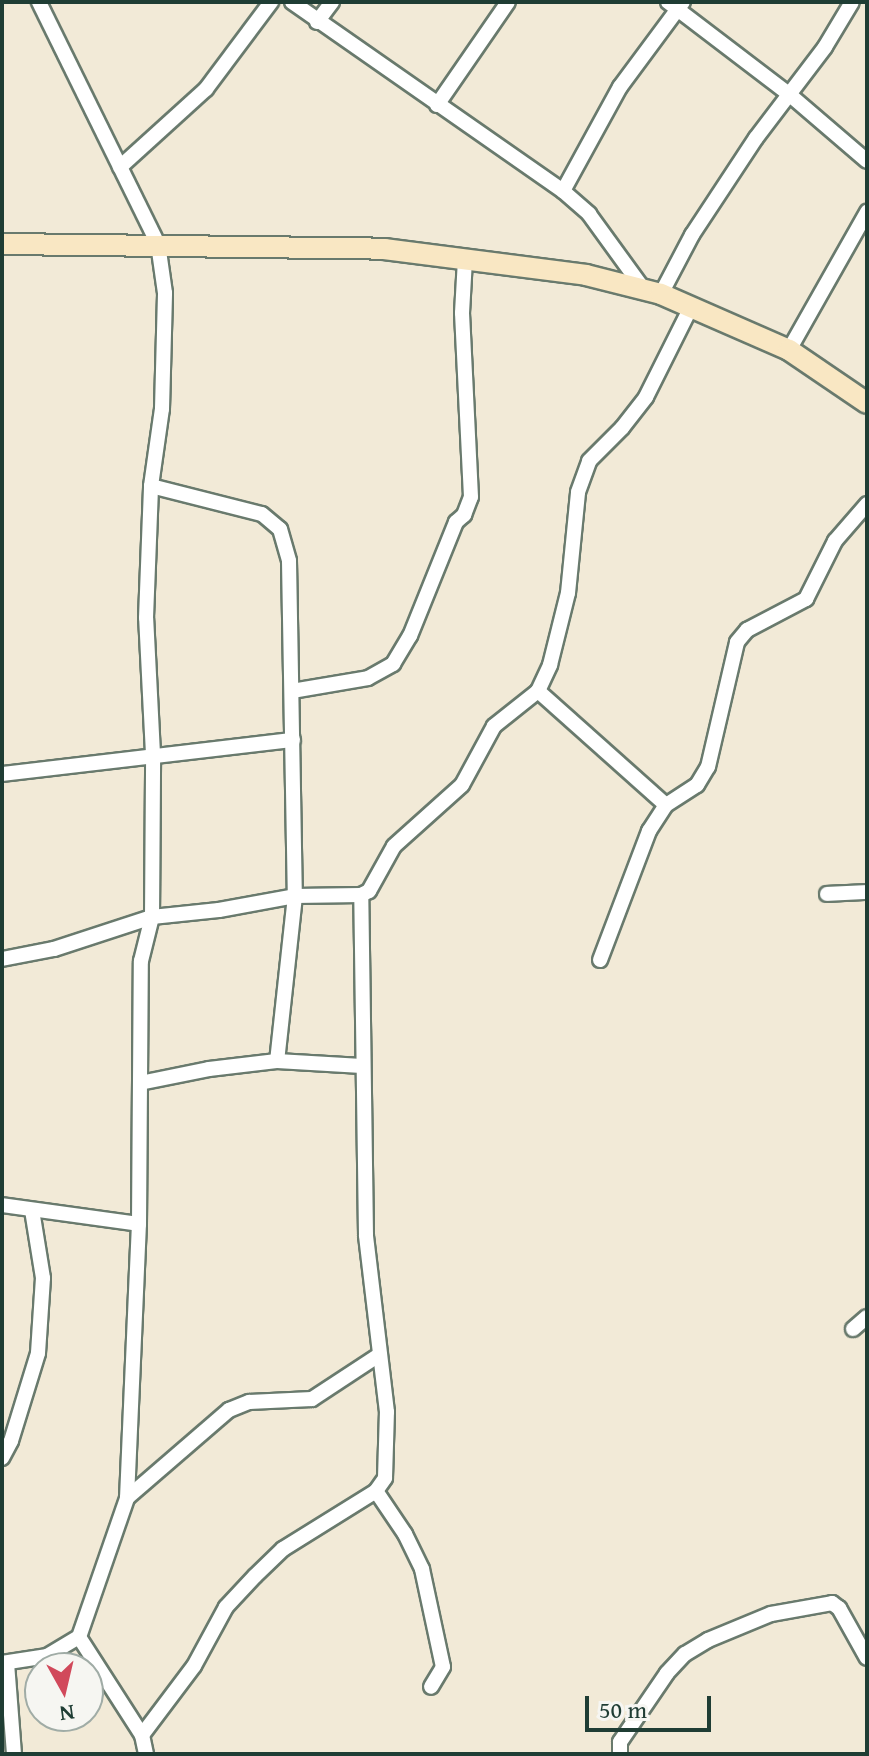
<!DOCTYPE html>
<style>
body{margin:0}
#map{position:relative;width:869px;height:1756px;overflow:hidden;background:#f2ead7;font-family:"Gentium Book Plus",serif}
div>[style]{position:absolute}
.roads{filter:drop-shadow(2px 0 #697a6d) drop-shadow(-2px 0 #697a6d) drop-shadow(0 2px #697a6d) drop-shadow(0 -2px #697a6d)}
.street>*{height:14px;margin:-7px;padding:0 7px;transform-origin:7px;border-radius:7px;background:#fff}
.secondary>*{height:20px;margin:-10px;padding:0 10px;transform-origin:10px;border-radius:10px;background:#f9e7c3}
span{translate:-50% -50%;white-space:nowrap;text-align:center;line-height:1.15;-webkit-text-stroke:7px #f6f6f2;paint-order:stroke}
.frame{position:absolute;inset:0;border:4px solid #1f3d34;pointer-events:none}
.north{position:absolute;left:24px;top:1652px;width:80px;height:80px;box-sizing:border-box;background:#f6f6f2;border:2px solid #a0aca6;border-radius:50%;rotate:172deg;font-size:22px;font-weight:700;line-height:32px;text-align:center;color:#1f3d34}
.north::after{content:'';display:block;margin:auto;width:28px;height:36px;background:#d1495b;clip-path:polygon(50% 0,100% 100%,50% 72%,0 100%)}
.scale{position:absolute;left:585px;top:1696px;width:126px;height:36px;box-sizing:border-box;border:4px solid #1f3d34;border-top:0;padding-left:10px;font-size:24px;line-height:28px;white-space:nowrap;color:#1f3d34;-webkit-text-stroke:6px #f6f6f2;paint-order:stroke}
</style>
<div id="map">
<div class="roads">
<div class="street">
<div style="left:292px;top:2px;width:330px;rotate:34.9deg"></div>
<div style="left:563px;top:191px;width:35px;rotate:41deg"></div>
<div style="left:589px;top:214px;width:90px;rotate:54deg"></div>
<div style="left:668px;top:2px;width:153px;rotate:37.3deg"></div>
<div style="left:790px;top:95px;width:101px;rotate:40.6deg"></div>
<div style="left:317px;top:22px;width:25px;rotate:-53deg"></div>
<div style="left:437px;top:105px;width:125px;rotate:-55.4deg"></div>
<div style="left:120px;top:167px;width:116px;rotate:-42.2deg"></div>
<div style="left:206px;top:89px;width:109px;rotate:-53.2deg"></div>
<div style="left:563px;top:191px;width:119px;rotate:-61.3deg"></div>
<div style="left:620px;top:87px;width:106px;rotate:-53.5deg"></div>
<div style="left:661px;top:294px;width:67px;rotate:-62.3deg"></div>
<div style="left:692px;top:235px;width:116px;rotate:-56.6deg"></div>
<div style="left:756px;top:138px;width:114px;rotate:-52.8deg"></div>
<div style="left:825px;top:47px;width:52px;rotate:-59deg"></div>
<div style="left:789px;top:350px;width:159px;rotate:-60.5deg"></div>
<div style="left:151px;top:486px;width:114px;rotate:14.2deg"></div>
<div style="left:262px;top:514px;width:23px;rotate:40deg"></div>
<div style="left:280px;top:529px;width:33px;rotate:74deg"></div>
<div style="left:289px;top:561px;width:335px;rotate:89deg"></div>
<div style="left:295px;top:896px;width:166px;rotate:96.2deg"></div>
<div style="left:292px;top:691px;width:77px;rotate:-9.7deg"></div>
<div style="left:368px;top:678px;width:29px;rotate:-29deg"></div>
<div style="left:393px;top:664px;width:33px;rotate:-59deg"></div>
<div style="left:410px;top:636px;width:123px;rotate:-68deg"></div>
<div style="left:456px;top:522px;width:11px;rotate:-41deg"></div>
<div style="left:464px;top:515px;width:19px;rotate:-69deg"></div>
<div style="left:471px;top:497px;width:184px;rotate:-92.8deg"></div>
<div style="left:462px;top:313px;width:53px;rotate:-86.8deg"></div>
<div style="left:538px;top:691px;width:171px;rotate:41.7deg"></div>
<div style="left:2px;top:774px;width:293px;rotate:-6.7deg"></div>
<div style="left:827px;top:894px;width:40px;rotate:-2.9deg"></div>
<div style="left:2px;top:959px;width:53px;rotate:-10.9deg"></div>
<div style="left:54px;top:949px;width:103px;rotate:-18.1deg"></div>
<div style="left:152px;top:917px;width:67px;rotate:-6deg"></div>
<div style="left:219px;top:910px;width:77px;rotate:-10.4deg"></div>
<div style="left:295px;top:896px;width:66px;rotate:-0.9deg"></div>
<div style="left:361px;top:895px;width:9px;rotate:-27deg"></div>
<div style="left:369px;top:891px;width:51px;rotate:-60.9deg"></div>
<div style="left:394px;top:846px;width:91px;rotate:-41.9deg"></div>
<div style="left:462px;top:785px;width:67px;rotate:-61.5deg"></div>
<div style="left:494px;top:726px;width:56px;rotate:-38.5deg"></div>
<div style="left:538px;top:691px;width:29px;rotate:-65deg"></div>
<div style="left:550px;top:665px;width:74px;rotate:-76deg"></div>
<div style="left:568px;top:593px;width:101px;rotate:-84.3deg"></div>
<div style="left:578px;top:492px;width:33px;rotate:-70deg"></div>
<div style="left:589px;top:461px;width:47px;rotate:-45deg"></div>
<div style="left:622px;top:428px;width:39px;rotate:-52deg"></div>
<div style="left:646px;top:397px;width:101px;rotate:-63.4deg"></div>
<div style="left:600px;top:960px;width:138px;rotate:-69.2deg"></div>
<div style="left:649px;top:831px;width:31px;rotate:-57deg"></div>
<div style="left:666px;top:805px;width:37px;rotate:-33deg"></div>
<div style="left:697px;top:785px;width:21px;rotate:-59deg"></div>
<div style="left:708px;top:767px;width:128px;rotate:-76.9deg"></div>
<div style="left:737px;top:642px;width:16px;rotate:-50deg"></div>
<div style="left:747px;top:630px;width:67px;rotate:-27.7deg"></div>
<div style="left:806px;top:599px;width:65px;rotate:-63.4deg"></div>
<div style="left:835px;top:541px;width:49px;rotate:-49.1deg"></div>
<div style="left:140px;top:1083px;width:70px;rotate:-11.5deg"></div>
<div style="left:209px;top:1069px;width:68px;rotate:-6.7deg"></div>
<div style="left:277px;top:1061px;width:85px;rotate:3.4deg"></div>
<div style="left:2px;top:1205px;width:138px;rotate:7.9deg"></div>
<div style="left:853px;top:1329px;width:18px;rotate:-41deg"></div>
<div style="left:2px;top:1458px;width:19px;rotate:-62deg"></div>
<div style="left:11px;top:1441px;width:92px;rotate:-72.9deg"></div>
<div style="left:38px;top:1353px;width:75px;rotate:-86.2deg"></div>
<div style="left:43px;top:1278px;width:69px;rotate:-99.2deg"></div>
<div style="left:376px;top:1491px;width:52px;rotate:56deg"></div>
<div style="left:405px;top:1534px;width:39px;rotate:64deg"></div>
<div style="left:422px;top:1569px;width:100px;rotate:77.9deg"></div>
<div style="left:443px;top:1667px;width:23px;rotate:121deg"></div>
<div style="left:127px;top:1498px;width:135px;rotate:-40.8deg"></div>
<div style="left:229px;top:1410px;width:22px;rotate:-22deg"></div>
<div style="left:249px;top:1402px;width:63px;rotate:-2.7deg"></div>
<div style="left:312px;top:1399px;width:80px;rotate:-33.3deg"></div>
<div style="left:79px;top:1637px;width:117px;rotate:57.3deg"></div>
<div style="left:142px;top:1735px;width:19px;rotate:78deg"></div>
<div style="left:2px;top:1663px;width:46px;rotate:-8.8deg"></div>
<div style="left:47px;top:1656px;width:37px;rotate:-31deg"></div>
<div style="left:79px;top:1637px;width:147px;rotate:-70.9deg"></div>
<div style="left:127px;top:1498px;width:274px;rotate:-87.5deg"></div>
<div style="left:139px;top:1224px;width:263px;rotate:-89.6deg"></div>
<div style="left:141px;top:961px;width:45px;rotate:-76deg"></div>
<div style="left:152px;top:917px;width:163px;rotate:-89.6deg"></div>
<div style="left:153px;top:754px;width:136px;rotate:-92.9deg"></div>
<div style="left:146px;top:618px;width:132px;rotate:-87.8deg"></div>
<div style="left:151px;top:486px;width:78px;rotate:-81.9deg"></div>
<div style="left:162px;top:409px;width:116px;rotate:-88.5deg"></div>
<div style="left:165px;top:293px;width:49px;rotate:-98.1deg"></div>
<div style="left:158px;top:244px;width:270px;rotate:-116.2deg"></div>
<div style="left:7px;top:1663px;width:91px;rotate:85.6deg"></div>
<div style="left:142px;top:1735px;width:86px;rotate:-53deg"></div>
<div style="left:194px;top:1666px;width:67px;rotate:-61.5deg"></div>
<div style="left:226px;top:1607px;width:42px;rotate:-46.9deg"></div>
<div style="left:255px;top:1576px;width:39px;rotate:-44deg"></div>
<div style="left:283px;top:1549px;width:110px;rotate:-31.9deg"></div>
<div style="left:376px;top:1491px;width:16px;rotate:-55deg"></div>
<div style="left:385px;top:1478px;width:66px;rotate:-88.3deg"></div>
<div style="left:387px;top:1412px;width:178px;rotate:-96.8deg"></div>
<div style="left:366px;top:1235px;width:340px;rotate:-90.8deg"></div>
<div style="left:620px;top:1754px;width:12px;rotate:-90deg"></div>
<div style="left:620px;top:1742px;width:83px;rotate:-55.7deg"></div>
<div style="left:667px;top:1673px;width:26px;rotate:-47deg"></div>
<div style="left:685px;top:1654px;width:27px;rotate:-31deg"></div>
<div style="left:708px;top:1640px;width:68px;rotate:-22.4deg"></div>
<div style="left:771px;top:1614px;width:62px;rotate:-10.2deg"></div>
<div style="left:832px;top:1603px;width:9px;rotate:36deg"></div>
<div style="left:839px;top:1608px;width:57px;rotate:60.8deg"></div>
</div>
<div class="secondary">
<div style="left:2px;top:244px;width:382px;rotate:0.7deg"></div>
<div style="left:384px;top:249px;width:204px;rotate:7.3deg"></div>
<div style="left:586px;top:275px;width:77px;rotate:14.2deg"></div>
<div style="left:661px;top:294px;width:140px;rotate:23.6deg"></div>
<div style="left:789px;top:350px;width:94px;rotate:34.2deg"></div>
</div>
</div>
<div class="frame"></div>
<div class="north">N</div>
<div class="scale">50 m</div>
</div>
